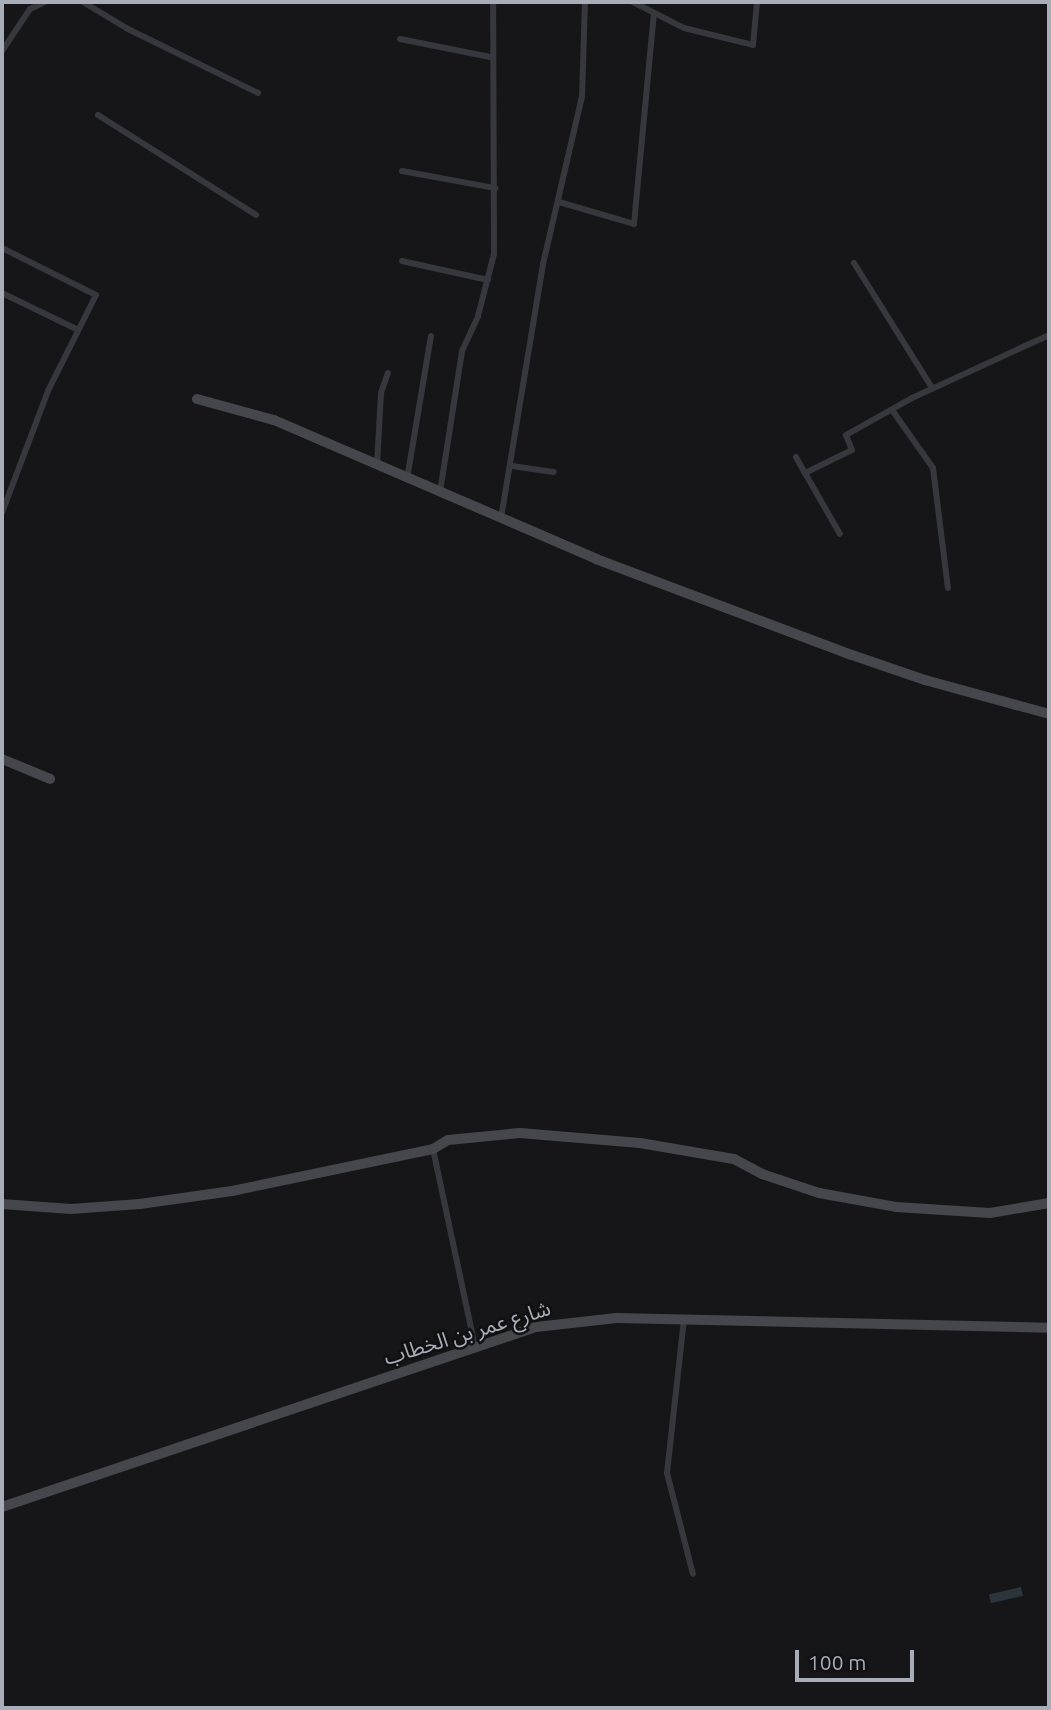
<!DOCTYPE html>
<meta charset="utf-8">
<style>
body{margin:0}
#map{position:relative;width:1051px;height:1710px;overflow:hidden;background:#161618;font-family:Ubuntu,"Noto Sans Arabic",sans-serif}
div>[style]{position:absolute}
.water>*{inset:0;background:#2c353c;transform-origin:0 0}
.street>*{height:6px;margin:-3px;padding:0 3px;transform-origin:3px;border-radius:3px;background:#37383d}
.secondary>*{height:10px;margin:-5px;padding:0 5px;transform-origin:5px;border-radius:5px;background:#45474d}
span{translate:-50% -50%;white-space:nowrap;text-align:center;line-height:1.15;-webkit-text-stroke:5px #111113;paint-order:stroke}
.street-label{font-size:21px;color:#a8adb8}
.frame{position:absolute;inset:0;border:4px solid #a8adb8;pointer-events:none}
.scale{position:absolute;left:795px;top:1650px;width:119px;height:32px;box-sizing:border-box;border:4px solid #a8adb8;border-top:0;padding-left:9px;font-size:21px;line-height:24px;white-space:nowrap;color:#a8adb8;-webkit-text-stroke:5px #111113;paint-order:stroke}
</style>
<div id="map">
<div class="water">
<div style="left:1021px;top:1587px;width:9px;height:33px;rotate:77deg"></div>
</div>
<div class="street">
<div style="left:83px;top:2px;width:52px;rotate:31deg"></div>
<div style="left:128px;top:29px;width:145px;rotate:26.2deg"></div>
<div style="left:633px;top:2px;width:57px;rotate:27deg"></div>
<div style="left:684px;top:28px;width:71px;rotate:13.8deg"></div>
<div style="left:753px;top:45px;width:43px;rotate:-84.7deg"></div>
<div style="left:400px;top:39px;width:92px;rotate:11.3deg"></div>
<div style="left:2px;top:51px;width:50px;rotate:-56.3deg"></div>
<div style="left:30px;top:9px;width:17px;rotate:-25deg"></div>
<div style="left:98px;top:115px;width:187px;rotate:32.3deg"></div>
<div style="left:402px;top:171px;width:95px;rotate:10.4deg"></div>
<div style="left:559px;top:202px;width:78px;rotate:16.3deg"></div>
<div style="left:634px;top:224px;width:211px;rotate:-84.6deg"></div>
<div style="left:2px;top:248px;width:105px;rotate:26.6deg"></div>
<div style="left:96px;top:295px;width:107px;rotate:116.6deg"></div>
<div style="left:48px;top:391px;width:130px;rotate:110.7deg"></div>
<div style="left:402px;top:261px;width:88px;rotate:12.5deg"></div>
<div style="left:854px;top:263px;width:147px;rotate:58deg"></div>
<div style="left:2px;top:293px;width:82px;rotate:25.9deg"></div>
<div style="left:892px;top:410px;width:71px;rotate:54.7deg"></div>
<div style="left:933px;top:468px;width:121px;rotate:82.9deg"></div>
<div style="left:796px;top:457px;width:18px;rotate:61deg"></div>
<div style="left:805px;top:473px;width:52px;rotate:-26.1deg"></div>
<div style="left:852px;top:450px;width:16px;rotate:-112deg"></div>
<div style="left:846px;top:435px;width:76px;rotate:-29.3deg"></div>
<div style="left:912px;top:398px;width:151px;rotate:-24.7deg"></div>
<div style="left:377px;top:465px;width:72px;rotate:-86.8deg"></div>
<div style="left:381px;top:393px;width:21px;rotate:-71deg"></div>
<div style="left:512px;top:466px;width:42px;rotate:8.1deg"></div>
<div style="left:805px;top:473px;width:70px;rotate:60.2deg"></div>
<div style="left:407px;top:479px;width:145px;rotate:-80.5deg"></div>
<div style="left:440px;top:492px;width:143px;rotate:-81.1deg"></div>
<div style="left:462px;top:351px;width:38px;rotate:-65deg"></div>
<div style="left:478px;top:316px;width:64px;rotate:-75.5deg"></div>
<div style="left:494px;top:254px;width:252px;rotate:-90.2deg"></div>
<div style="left:501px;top:518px;width:257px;rotate:-80.6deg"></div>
<div style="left:543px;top:264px;width:171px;rotate:-76.9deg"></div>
<div style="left:582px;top:97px;width:95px;rotate:-88.2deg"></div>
<div style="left:433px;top:1149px;width:201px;rotate:78deg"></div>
<div style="left:684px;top:1319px;width:155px;rotate:96.3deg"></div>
<div style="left:667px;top:1473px;width:104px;rotate:75.6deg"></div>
</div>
<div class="secondary">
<div style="left:197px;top:399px;width:80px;rotate:15.3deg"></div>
<div style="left:274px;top:420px;width:351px;rotate:23.3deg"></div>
<div style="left:596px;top:559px;width:273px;rotate:20.6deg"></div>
<div style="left:852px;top:655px;width:77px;rotate:18.9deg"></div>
<div style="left:925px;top:680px;width:129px;rotate:15.3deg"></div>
<div style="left:2px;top:759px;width:52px;rotate:22.6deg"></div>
<div style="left:2px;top:1204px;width:69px;rotate:4.1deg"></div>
<div style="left:71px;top:1209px;width:69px;rotate:-4.1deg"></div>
<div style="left:140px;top:1204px;width:93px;rotate:-8deg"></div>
<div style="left:232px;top:1191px;width:205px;rotate:-11.8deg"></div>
<div style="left:433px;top:1149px;width:17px;rotate:-31deg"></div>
<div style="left:448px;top:1140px;width:72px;rotate:-5.6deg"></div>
<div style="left:520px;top:1133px;width:120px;rotate:4.8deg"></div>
<div style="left:640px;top:1143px;width:95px;rotate:9.7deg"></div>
<div style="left:734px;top:1159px;width:32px;rotate:28deg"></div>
<div style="left:762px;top:1174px;width:60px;rotate:18.4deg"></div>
<div style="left:819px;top:1193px;width:78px;rotate:10.3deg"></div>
<div style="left:896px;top:1207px;width:94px;rotate:3.7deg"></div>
<div style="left:990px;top:1213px;width:60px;rotate:-9.6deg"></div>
<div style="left:2px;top:1507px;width:564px;rotate:-18.63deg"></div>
<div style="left:536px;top:1327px;width:81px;rotate:-6.4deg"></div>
<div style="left:616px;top:1318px;width:433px;rotate:1.3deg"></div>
</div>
<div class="street-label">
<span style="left:467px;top:1332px;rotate:-17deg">شارع عمر بن الخطاب</span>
</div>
<div class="frame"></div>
<div class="scale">100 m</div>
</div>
